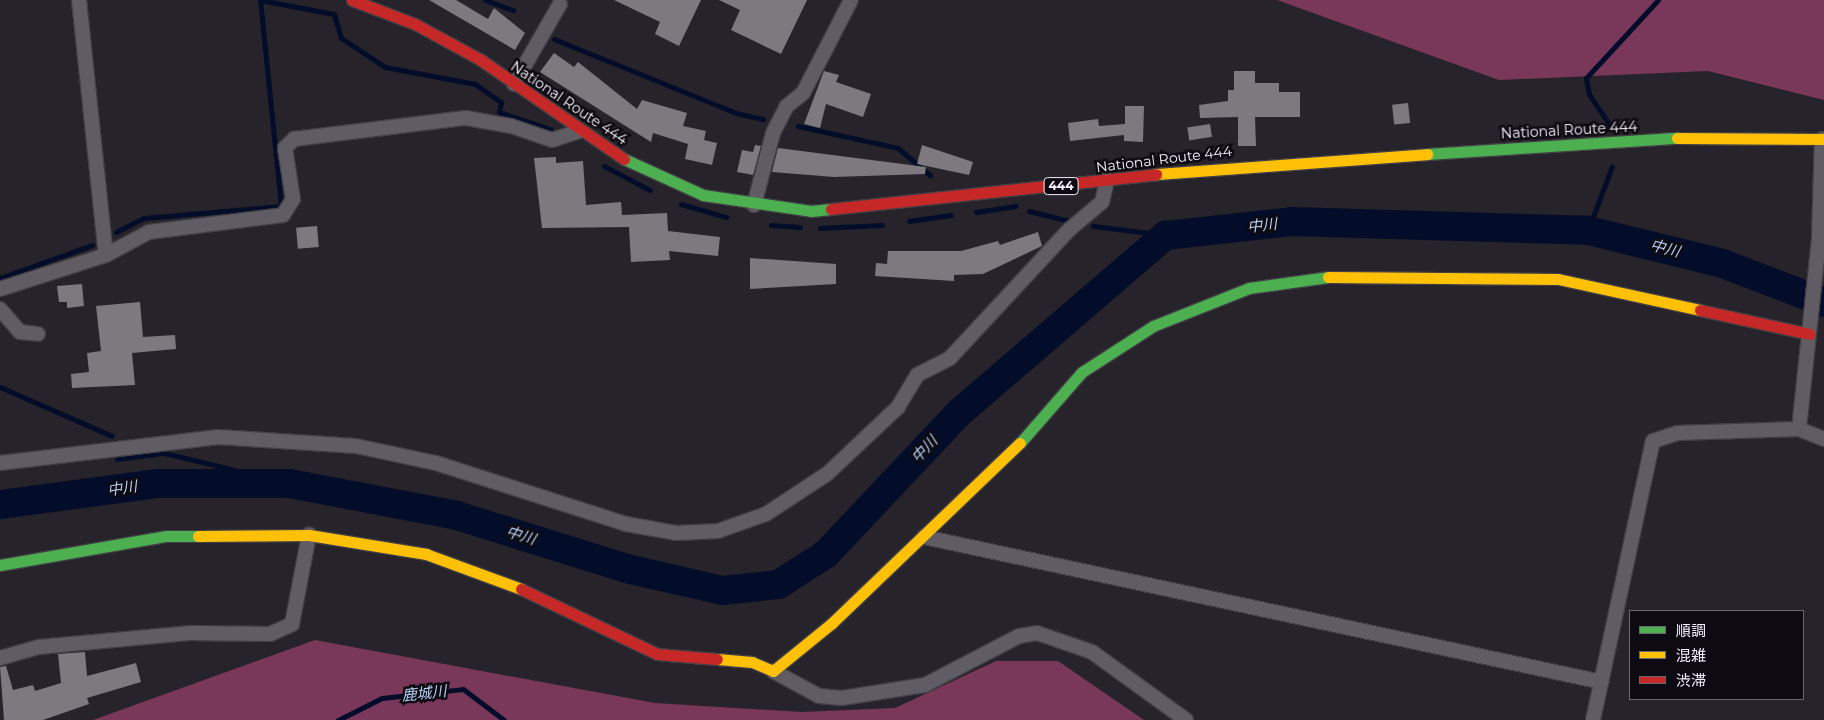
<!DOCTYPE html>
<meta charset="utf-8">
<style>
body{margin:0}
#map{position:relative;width:1824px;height:720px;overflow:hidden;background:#26242a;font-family:Montserrat,"Noto Sans JP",sans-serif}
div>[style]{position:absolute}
.forest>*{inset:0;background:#79375a}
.stream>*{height:5px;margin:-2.5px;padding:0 2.5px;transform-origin:2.5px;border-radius:2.5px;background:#030c28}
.river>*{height:29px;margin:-14.5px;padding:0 14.5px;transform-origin:14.5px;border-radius:14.5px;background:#030c28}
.building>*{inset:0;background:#7d797f;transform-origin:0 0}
.roads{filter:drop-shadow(1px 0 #413f45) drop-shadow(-1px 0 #413f45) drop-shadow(0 1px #413f45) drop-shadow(0 -1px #413f45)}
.street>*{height:14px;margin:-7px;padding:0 7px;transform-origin:7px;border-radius:7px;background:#5f5d63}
.fast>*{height:11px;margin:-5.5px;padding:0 5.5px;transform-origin:5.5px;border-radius:5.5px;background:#4caf50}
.slow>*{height:11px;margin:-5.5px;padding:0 5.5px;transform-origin:5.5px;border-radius:5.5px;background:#ffc107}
.jam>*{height:11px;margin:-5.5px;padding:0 5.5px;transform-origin:5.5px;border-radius:5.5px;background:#c62828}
span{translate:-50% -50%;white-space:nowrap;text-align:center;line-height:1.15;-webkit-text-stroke:5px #0d0b11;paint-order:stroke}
.shield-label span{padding:1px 4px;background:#0d0b11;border:1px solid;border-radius:4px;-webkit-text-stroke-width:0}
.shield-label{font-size:12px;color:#f5f2fb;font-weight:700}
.street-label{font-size:14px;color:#f5f2fb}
.water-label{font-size:15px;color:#b5d0f4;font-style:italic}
.legend{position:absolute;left:1629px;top:610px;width:175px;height:90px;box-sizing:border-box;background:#0d0b11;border:1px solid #6a676f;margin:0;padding:6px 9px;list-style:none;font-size:15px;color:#f5f2fb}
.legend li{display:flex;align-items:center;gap:10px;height:25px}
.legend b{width:25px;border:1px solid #6a676f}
</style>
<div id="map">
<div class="forest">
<div style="clip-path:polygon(1277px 0,1824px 0,1824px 100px,1708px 71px,1499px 80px)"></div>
<div style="clip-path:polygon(315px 640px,655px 703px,802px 712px,895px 708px,996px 661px,1058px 661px,1144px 720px,93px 720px)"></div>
</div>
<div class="stream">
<div style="left:485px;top:0;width:30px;rotate:20deg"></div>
<div style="left:554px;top:39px;width:196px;rotate:22.1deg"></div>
<div style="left:736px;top:113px;width:28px;rotate:13deg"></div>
<div style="left:1609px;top:124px;width:36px;rotate:-124deg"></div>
<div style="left:1589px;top:94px;width:16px;rotate:-101deg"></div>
<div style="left:1586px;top:78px;width:106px;rotate:-47.3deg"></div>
<div style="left:798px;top:126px;width:102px;rotate:12.4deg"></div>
<div style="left:898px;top:148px;width:42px;rotate:40.2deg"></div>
<div style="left:604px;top:166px;width:52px;rotate:27.6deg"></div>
<div style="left:681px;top:204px;width:47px;rotate:16.1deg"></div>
<div style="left:1029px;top:211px;width:41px;rotate:14deg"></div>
<div style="left:976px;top:212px;width:40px;rotate:-8.5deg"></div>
<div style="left:909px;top:221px;width:42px;rotate:-8.1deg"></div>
<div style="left:771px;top:225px;width:29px;rotate:4deg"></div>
<div style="left:1093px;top:226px;width:73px;rotate:7.1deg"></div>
<div style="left:820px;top:228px;width:62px;rotate:-2.8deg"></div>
<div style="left:1588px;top:230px;width:68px;rotate:-69.4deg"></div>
<div style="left:116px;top:232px;width:31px;rotate:-27deg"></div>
<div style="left:144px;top:218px;width:138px;rotate:-5deg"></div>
<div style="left:281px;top:206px;width:207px;rotate:-95.8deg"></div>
<div style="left:260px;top:0;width:75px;rotate:10.7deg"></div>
<div style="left:334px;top:14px;width:25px;rotate:74deg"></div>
<div style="left:341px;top:38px;width:53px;rotate:33.4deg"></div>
<div style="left:385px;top:67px;width:92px;rotate:10.7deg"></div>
<div style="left:475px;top:84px;width:32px;rotate:35deg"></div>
<div style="left:501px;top:102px;width:10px;rotate:101deg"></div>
<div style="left:499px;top:112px;width:54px;rotate:18.4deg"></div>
<div style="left:0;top:278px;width:98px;rotate:-19.7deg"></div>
<div style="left:0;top:387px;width:122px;rotate:23.6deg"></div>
<div style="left:117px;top:459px;width:47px;rotate:-7.3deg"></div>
<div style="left:164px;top:453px;width:129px;rotate:13.5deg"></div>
<div style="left:338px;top:720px;width:49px;rotate:-26.6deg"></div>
<div style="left:382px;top:698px;width:81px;rotate:-6.3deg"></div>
<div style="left:463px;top:689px;width:51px;rotate:37.1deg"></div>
</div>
<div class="river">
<div style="left:0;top:504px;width:159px;rotate:-7.6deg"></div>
<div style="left:158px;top:483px;width:131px"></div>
<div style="left:289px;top:483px;width:170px;rotate:10.8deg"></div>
<div style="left:456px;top:515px;width:178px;rotate:17.3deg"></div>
<div style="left:626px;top:568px;width:98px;rotate:12.9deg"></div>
<div style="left:722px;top:590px;width:56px;rotate:-6.1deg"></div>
<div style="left:778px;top:584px;width:56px;rotate:-32.6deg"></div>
<div style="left:825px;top:554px;width:195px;rotate:-46.7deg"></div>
<div style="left:959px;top:412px;width:272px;rotate:-40.7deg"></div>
<div style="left:1165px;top:235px;width:127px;rotate:-6.3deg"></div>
<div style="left:1291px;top:221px;width:297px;rotate:1.7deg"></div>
<div style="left:1588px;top:230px;width:138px;rotate:13.8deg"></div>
<div style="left:1722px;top:263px;width:109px;rotate:20.9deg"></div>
</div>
<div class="building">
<div style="clip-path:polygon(429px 0,456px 0,488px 19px,494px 8px,525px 33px,515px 50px)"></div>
<div style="clip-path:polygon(614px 0,701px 0,679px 46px,655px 34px,660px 22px)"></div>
<div style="clip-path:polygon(719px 0,807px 0,781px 54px,731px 30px,740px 10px)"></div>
<div style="clip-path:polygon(554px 53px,574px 67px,578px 62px,637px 109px,642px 100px,687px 113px,683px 126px,706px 131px,704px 140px,717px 143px,712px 165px,685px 159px,688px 144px,653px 133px,651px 142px,540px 72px)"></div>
<div style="clip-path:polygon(824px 71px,839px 75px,836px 82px,871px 94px,863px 117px,826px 104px,820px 128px,804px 124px)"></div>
<div style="clip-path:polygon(1234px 71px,1255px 71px,1255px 83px,1279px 83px,1279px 92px,1300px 92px,1300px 117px,1255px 117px,1256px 146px,1238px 146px,1238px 117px,1200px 118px,1199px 105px,1228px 101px,1228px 90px,1234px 90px)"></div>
<div style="left:1408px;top:103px;width:20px;height:16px;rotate:84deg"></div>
<div style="clip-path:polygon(1125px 106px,1144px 106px,1143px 142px,1124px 141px,1124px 135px,1070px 141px,1068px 123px,1098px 119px,1099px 126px,1125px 124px)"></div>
<div style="left:1210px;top:124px;width:13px;height:23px;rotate:81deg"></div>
<div style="clip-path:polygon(755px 145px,761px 146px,753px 175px,737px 172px,742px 150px,753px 152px)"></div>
<div style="clip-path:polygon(922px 145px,973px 162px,969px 175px,917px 164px)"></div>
<div style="clip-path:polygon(778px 148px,926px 167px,925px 174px,834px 177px,772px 172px)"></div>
<div style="clip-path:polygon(556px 157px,556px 163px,583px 161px,586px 205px,621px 202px,622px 215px,667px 213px,668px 231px,720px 237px,718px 256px,669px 251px,670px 260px,631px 262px,629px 227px,542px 228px,534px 158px)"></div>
<div style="left:317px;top:226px;width:21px;height:21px;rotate:85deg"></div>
<div style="clip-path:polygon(1038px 232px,1042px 246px,983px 274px,954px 275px,954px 281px,875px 276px,876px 263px,887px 264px,888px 251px,961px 251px,998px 241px,1000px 245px)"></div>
<div style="clip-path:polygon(750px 258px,836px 264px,836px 284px,750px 289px)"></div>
<div style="clip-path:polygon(82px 284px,84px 306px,67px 308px,67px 302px,59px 302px,57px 286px)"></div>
<div style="clip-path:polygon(140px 302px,143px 337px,175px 335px,176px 349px,132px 353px,135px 385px,72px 388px,71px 374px,89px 372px,87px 353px,101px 351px,96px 306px)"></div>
<div style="clip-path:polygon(85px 652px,87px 676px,136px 663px,141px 682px,87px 698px,89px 704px,43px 720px,4px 720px,0 667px,6px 666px,13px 690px,33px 685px,35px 691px,61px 683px,58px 654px)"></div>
</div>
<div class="roads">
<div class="street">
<div style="left:79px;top:0;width:256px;rotate:84deg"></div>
<div style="left:514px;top:84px;width:92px;rotate:-60.1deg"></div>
<div style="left:754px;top:205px;width:74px;rotate:-75.2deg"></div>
<div style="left:773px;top:133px;width:30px;rotate:-63deg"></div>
<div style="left:787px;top:106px;width:21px;rotate:-39deg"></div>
<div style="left:803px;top:93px;width:105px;rotate:-62.7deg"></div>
<div style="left:0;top:289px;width:111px;rotate:-17.8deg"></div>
<div style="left:106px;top:255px;width:49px;rotate:-28.1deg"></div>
<div style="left:149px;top:232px;width:135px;rotate:-7.2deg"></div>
<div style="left:283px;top:215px;width:19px;rotate:-58deg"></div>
<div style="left:293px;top:199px;width:52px;rotate:-98.9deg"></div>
<div style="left:285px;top:148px;width:13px;rotate:-45deg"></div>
<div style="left:294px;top:139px;width:173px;rotate:-7deg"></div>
<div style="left:466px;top:118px;width:46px;rotate:10.1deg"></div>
<div style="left:511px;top:126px;width:43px;rotate:18.9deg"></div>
<div style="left:552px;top:140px;width:28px;rotate:-18deg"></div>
<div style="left:0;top:309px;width:30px;rotate:49deg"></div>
<div style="left:20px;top:332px;width:18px;rotate:6deg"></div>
<div style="left:1799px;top:429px;width:192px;rotate:-84deg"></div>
<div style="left:1819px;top:238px;width:99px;rotate:-88.3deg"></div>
<div style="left:0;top:463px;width:220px;rotate:-6.8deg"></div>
<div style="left:218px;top:437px;width:138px;rotate:3.7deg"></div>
<div style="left:356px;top:446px;width:82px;rotate:12deg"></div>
<div style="left:436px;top:463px;width:200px;rotate:17.8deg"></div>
<div style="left:626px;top:524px;width:52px;rotate:10deg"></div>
<div style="left:677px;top:533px;width:41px;rotate:-2.8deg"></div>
<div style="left:718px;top:531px;width:51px;rotate:-19.5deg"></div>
<div style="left:766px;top:514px;width:73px;rotate:-33.3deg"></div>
<div style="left:827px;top:474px;width:98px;rotate:-43.3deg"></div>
<div style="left:898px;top:407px;width:37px;rotate:-59deg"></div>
<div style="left:917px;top:375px;width:37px;rotate:-27deg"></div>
<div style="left:950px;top:358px;width:176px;rotate:-47.1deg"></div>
<div style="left:1070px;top:229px;width:42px;rotate:-40.2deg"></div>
<div style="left:1102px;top:202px;width:23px;rotate:-77deg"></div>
<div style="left:924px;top:537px;width:693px;rotate:12.07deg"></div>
<div style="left:0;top:658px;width:41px;rotate:-15.8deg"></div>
<div style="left:39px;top:647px;width:153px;rotate:-5.3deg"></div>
<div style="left:191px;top:633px;width:79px;rotate:0.7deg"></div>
<div style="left:270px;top:634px;width:24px;rotate:-24deg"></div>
<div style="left:292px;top:624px;width:91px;rotate:-79.2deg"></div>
<div style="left:773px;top:671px;width:52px;rotate:28.5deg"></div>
<div style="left:819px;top:696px;width:23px;rotate:5deg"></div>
<div style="left:842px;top:698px;width:84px;rotate:-8.9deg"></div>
<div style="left:925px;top:685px;width:106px;rotate:-27.5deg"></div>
<div style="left:1019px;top:636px;width:18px;rotate:-9deg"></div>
<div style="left:1037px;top:633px;width:58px;rotate:19.1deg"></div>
<div style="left:1092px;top:652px;width:116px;rotate:35.9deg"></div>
<div style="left:1593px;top:720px;width:285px;rotate:-77.9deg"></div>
<div style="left:1653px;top:441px;width:25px;rotate:-18deg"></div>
<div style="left:1677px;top:433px;width:122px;rotate:-1.9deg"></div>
<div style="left:1799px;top:429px;width:27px;rotate:22deg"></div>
</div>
<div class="fast">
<div style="left:1427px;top:154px;width:251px;rotate:-3.7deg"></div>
<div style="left:624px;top:159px;width:87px;rotate:24.5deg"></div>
<div style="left:703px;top:195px;width:109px;rotate:8.4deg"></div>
<div style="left:811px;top:211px;width:20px;rotate:-6deg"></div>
<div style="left:1020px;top:443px;width:94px;rotate:-48.9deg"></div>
<div style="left:1082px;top:372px;width:85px;rotate:-32.9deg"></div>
<div style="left:1153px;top:326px;width:103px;rotate:-21.6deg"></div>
<div style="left:1249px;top:288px;width:80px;rotate:-7.9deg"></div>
<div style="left:0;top:565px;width:169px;rotate:-9.9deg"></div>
<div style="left:167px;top:536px;width:31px"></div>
</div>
<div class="slow">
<div style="left:1677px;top:138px;width:147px;rotate:0.4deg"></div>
<div style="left:1156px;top:174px;width:272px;rotate:-4.2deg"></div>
<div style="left:1328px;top:277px;width:230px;rotate:0.5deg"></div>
<div style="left:1558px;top:279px;width:145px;rotate:12.3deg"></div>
<div style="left:198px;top:536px;width:111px;rotate:-0.5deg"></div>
<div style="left:309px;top:535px;width:119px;rotate:9.2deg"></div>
<div style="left:426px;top:554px;width:101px;rotate:20.2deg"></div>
<div style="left:717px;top:659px;width:35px;rotate:5deg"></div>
<div style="left:752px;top:662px;width:23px;rotate:23deg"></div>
<div style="left:773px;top:671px;width:76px;rotate:-39.1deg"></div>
<div style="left:832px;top:623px;width:260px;rotate:-43.8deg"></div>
</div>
<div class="jam">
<div style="left:352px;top:0;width:67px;rotate:20.9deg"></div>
<div style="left:415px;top:24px;width:75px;rotate:28.6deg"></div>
<div style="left:481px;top:60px;width:174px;rotate:34.7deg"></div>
<div style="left:831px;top:209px;width:327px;rotate:-6.1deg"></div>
<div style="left:1700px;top:310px;width:112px;rotate:12.4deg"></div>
<div style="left:521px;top:589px;width:151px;rotate:25.5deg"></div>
<div style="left:657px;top:654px;width:60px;rotate:4.8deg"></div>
</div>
</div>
<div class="shield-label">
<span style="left:1061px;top:186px">444</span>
</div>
<div class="street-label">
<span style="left:569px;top:103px;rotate:34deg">National Route 444</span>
<span style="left:1569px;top:130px;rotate:-3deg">National Route 444</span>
<span style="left:1164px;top:159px;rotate:-7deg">National Route 444</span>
</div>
<div class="water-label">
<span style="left:1262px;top:225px;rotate:-6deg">中川</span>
<span style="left:1665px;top:248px;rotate:14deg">中川</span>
<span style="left:924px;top:449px;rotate:-47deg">中川</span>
<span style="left:122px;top:488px;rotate:-8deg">中川</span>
<span style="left:521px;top:535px;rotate:17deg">中川</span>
<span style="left:424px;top:693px;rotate:-6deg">鹿城川</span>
</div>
<ul class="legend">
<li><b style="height:6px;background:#4caf50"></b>順調</li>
<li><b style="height:6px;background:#ffc107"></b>混雑</li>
<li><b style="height:6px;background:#c62828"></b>渋滞</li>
</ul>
</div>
